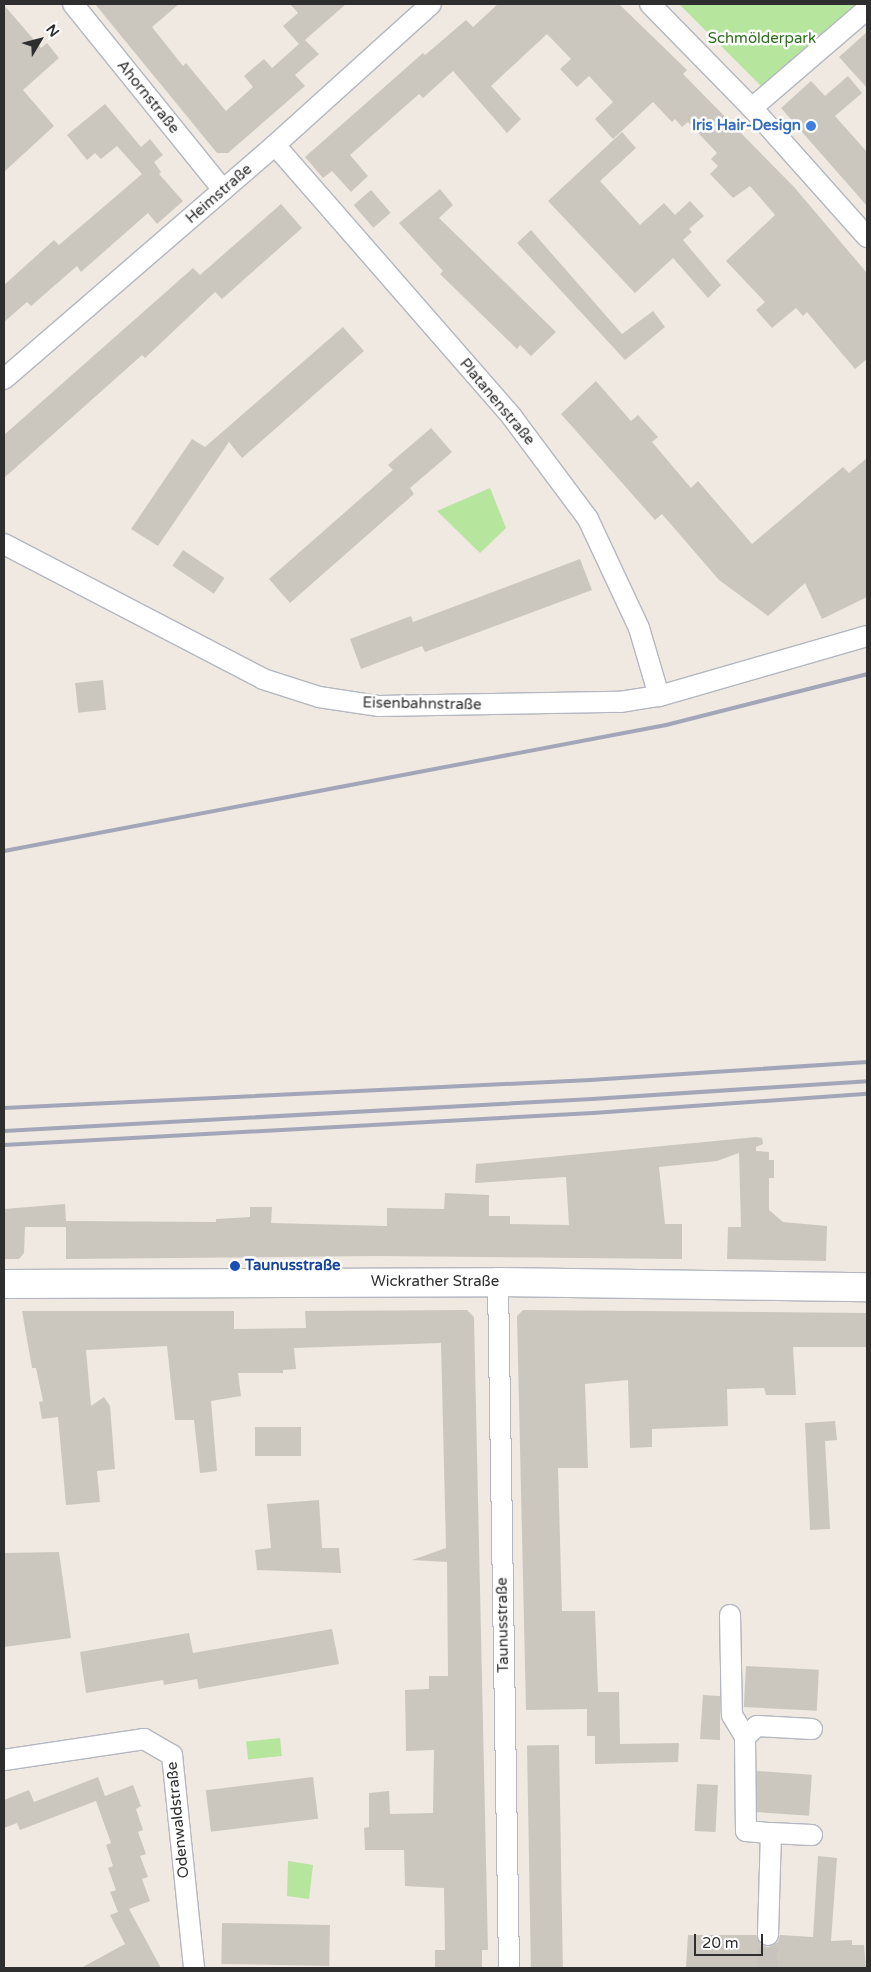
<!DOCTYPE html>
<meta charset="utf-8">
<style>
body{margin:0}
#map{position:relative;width:871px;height:1972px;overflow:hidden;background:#efe9e1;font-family:"Varela Round",sans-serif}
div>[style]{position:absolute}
.green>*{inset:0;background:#b6e59e;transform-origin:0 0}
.building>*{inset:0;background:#cbc7bf;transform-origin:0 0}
.minor-tunnel>*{height:20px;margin-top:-10px;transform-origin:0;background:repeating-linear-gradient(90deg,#c8c4bd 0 20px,transparent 0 30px)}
.roads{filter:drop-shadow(1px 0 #b4b7c1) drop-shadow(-1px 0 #b4b7c1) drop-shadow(0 1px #b4b7c1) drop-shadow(0 -1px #b4b7c1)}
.minor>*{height:20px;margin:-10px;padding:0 10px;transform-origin:10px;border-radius:10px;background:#fff}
.secondary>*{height:28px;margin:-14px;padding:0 14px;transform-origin:14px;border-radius:14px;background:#fff}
.rail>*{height:4px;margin:-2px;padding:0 2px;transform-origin:2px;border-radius:2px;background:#a3a6b8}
.dots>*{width:14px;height:14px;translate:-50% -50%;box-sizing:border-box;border:2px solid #fff;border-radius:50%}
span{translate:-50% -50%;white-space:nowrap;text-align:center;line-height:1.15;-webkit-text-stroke:5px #fff;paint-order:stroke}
.park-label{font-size:15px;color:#2c6e1b}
.street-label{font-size:15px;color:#2e2e2e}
.shop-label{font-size:15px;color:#366cbe;font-weight:700}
.right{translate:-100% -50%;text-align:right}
.transit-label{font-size:15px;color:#164399;font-weight:700}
.left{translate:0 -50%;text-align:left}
.frame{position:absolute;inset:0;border:5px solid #2e2e2e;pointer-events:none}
.north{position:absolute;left:15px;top:15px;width:50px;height:50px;-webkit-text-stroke:4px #fff;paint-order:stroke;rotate:53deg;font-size:14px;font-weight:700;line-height:20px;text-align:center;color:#2e2e2e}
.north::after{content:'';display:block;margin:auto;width:18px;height:22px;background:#2e2e2e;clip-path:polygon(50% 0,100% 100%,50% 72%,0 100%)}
.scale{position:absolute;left:694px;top:1934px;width:69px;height:22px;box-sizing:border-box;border:2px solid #2e2e2e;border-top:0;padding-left:6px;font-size:15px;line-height:18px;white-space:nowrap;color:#2e2e2e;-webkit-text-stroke:4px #fff;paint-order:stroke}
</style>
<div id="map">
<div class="green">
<div style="clip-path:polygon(679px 4px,856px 4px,761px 86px)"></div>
<div style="clip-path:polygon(490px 488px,506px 528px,480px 553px,437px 511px)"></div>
<div style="left:280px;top:1738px;width:18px;height:34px;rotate:84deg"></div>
<div style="clip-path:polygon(288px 1861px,313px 1865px,309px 1899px,287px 1896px)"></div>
</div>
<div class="building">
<div style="clip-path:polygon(95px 4px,179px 4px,152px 27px,183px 66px,186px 63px,226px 111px,253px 87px,244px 76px,264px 59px,272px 68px,299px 44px,283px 26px,298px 13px,290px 4px,346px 4px,305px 40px,319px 54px,295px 75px,305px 86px,228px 153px,217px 153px)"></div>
<div style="clip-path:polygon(498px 4px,619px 4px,687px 70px,683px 74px,794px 187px,867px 273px,867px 359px,855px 369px,807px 312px,803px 316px,796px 308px,772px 328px,756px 310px,765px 302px,726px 261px,775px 215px,750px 186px,733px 198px,710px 174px,718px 166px,711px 159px,717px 153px,688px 122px,682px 127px,675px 119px,672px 122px,653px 102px,613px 139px,595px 119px,613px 102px,589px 76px,577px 87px,560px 69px,571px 59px,547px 34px,491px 86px,521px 119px,507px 133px,453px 71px,423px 98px,419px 94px,350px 155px,368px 176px,351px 192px,332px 171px,323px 178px,305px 157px,423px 53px,425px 55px,466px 20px,473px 27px)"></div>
<div style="clip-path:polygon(4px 5px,41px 48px,47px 43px,59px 58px,23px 90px,54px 126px,4px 172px)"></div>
<div style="clip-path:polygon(867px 32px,867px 88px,839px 57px)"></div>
<div style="clip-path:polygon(848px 76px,862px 93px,835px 116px,867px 152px,867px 206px,781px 108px,811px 81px,825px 96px)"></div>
<div style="clip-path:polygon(105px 104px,141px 147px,150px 139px,163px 155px,154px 162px,161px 172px,159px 174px,183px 201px,157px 224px,148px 213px,81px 272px,77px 266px,31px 306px,27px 302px,4px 322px,4px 285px,54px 240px,59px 245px,142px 174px,117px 146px,101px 159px,95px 153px,87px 160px,67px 135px)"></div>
<div style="clip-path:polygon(622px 132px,636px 148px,600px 181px,640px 225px,664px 203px,675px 215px,690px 201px,704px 216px,689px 229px,692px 232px,683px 240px,721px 285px,708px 298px,673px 258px,635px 293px,548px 201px)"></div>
<div style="clip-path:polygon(440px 189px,453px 205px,439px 218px,556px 332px,531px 356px,520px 345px,517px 349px,440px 274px,443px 271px,399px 223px)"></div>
<div style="left:371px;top:190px;width:30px;height:23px;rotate:49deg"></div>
<div style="clip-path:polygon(281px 204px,302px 228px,222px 299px,215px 292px,145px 358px,142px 355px,4px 478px,4px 435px,193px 268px,200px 275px)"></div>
<div style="clip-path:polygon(531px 230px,622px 334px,653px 311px,665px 327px,625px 360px,517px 243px)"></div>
<div style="clip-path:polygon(343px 327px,364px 351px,242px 458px,229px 442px,158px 546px,131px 529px,192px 439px,205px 447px)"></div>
<div style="clip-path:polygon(596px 381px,631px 421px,638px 415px,658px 437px,652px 442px,691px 488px,698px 481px,752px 544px,843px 467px,849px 473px,867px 458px,867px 597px,822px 619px,805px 583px,768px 616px,719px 580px,662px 514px,655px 520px,561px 414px)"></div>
<div style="clip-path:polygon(431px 428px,452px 452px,410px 488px,414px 494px,290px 603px,269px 579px,393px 470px,388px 465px)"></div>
<div style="left:183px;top:550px;width:50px;height:19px;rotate:34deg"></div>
<div style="clip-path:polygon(580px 559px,592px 590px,425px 652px,422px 646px,361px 669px,350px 639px,411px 616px,413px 622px)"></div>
<div style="left:103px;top:680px;width:30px;height:28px;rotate:84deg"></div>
<div style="clip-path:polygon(756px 1137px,762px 1138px,763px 1144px,756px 1147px,756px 1151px,769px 1152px,769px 1160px,774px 1160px,774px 1178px,769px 1178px,769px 1210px,783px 1222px,827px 1226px,826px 1261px,727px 1259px,728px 1227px,741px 1227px,739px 1153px,717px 1161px,659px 1167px,665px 1224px,682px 1224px,682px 1259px,376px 1256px,66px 1259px,66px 1227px,25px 1227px,24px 1253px,19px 1259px,4px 1259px,4px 1209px,65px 1204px,66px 1221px,216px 1222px,216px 1219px,250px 1217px,250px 1207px,272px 1207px,271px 1223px,387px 1226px,387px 1208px,444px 1209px,445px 1193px,489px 1195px,489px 1216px,510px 1216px,510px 1224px,569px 1225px,566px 1177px,475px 1183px,476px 1164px)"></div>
<div style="clip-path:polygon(467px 1310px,474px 1317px,488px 1950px,482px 1950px,482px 1968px,435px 1968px,435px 1950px,445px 1950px,444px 1888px,405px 1886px,404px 1850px,365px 1850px,364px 1828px,369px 1827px,369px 1793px,389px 1791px,390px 1814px,433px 1813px,434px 1750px,406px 1751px,405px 1690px,429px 1689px,429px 1676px,448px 1676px,447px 1562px,412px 1560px,446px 1548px,441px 1343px,294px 1348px,296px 1369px,283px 1370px,283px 1373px,238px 1373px,241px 1396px,211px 1401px,217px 1471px,200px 1473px,194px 1420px,175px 1420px,167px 1346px,86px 1350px,91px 1406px,104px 1397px,110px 1406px,115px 1469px,97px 1471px,100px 1502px,66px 1505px,58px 1417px,42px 1419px,39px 1402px,43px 1401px,36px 1368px,32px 1368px,22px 1311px,234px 1311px,234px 1329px,306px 1328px,305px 1311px)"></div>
<div style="clip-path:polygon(523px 1310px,867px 1313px,867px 1347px,793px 1347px,796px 1395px,766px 1395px,764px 1388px,727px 1389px,728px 1426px,652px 1429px,652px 1447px,630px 1448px,628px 1380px,585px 1384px,588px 1468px,558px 1468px,562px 1611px,595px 1611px,598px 1692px,619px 1692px,620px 1744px,679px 1743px,678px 1762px,595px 1764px,595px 1736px,587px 1736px,587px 1709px,526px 1710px,517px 1316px)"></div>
<div style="clip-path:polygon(835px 1421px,837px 1440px,825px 1441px,830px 1529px,810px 1530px,805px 1423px)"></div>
<div style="left:255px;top:1427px;width:46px;height:29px"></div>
<div style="clip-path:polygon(319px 1500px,322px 1548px,339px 1548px,341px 1573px,257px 1570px,255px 1550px,271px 1548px,267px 1504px)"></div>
<div style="clip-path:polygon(59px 1552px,71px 1638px,4px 1647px,4px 1553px)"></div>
<div style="clip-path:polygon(332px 1629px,339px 1664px,199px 1689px,197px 1679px,164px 1685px,163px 1680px,86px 1693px,80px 1652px,189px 1633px,193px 1653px)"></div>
<div style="left:746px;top:1666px;width:73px;height:41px;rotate:3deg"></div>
<div style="clip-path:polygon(703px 1695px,720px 1696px,720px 1740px,700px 1739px)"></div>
<div style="left:559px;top:1745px;width:223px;height:32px;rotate:89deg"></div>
<div style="left:757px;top:1771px;width:55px;height:41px;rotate:4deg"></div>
<div style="clip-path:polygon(98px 1777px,105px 1796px,133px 1785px,141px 1806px,136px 1809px,143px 1830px,138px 1832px,146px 1854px,140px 1856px,148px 1877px,142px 1879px,150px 1901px,129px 1909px,161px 1968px,81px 1968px,125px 1944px,110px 1915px,118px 1912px,110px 1892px,116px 1890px,108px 1868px,113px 1866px,106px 1845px,111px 1843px,96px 1801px,20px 1830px,17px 1823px,4px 1828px,4px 1800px,29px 1790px,34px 1802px)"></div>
<div style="left:313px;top:1777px;width:42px;height:108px;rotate:83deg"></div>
<div style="left:697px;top:1784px;width:21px;height:47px;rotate:3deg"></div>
<div style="clip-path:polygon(818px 1856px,837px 1858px,831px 1941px,852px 1940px,852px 1945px,864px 1945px,866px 1968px,686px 1968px,688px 1935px,756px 1935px,761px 1945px,768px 1947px,778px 1942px,780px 1935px,813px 1937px)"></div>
<div style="left:222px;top:1923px;width:108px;height:41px;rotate:1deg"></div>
</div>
<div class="minor-tunnel">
<div style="left:767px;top:1968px;width:33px;rotate:-88deg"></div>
</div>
<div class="roads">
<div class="minor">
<div style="left:73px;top:4px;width:239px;rotate:51.1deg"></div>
<div style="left:650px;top:4px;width:146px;rotate:45.6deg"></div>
<div style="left:752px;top:108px;width:173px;rotate:48.3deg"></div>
<div style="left:752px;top:108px;width:152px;rotate:-40.7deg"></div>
<div style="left:275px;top:145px;width:361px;rotate:48.9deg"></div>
<div style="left:512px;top:417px;width:127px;rotate:53.3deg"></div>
<div style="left:588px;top:519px;width:120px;rotate:64.9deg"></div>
<div style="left:639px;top:628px;width:71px;rotate:73.6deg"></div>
<div style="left:4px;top:379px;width:358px;rotate:-40.8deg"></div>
<div style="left:275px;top:145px;width:210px;rotate:-42.1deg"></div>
<div style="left:4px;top:544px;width:292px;rotate:27.5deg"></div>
<div style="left:263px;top:679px;width:59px;rotate:17.8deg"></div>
<div style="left:319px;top:697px;width:61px;rotate:8.5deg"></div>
<div style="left:379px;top:706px;width:241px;rotate:-1deg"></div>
<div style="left:620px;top:702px;width:39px;rotate:-9deg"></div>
<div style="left:659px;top:696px;width:216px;rotate:-16.1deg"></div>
<div style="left:498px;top:1282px;width:686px;rotate:89.08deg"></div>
<div style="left:730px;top:1615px;width:100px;rotate:88.9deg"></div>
<div style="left:732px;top:1715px;width:26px;rotate:59deg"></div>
<div style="left:745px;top:1737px;width:94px;rotate:89.4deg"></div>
<div style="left:746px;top:1831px;width:25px;rotate:5deg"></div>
<div style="left:771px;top:1833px;width:102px;rotate:91.7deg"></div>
<div style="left:745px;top:1737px;width:16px;rotate:-43deg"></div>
<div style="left:757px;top:1726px;width:55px;rotate:3.1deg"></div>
<div style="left:4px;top:1760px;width:142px;rotate:-8.5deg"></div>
<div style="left:144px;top:1739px;width:32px;rotate:30deg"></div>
<div style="left:172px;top:1755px;width:214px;rotate:84.1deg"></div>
<div style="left:771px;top:1833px;width:41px;rotate:2.8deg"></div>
</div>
<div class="secondary">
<div style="left:4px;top:1284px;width:494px;rotate:-0.2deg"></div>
<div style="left:498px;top:1282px;width:369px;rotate:0.8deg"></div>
</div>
</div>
<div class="rail">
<div style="left:4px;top:851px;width:674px;rotate:-10.78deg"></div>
<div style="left:666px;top:725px;width:207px;rotate:-14.2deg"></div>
<div style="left:4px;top:1108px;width:587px;rotate:-2.74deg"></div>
<div style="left:590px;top:1080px;width:278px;rotate:-3.7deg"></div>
<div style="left:4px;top:1131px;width:589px;rotate:-3.12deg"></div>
<div style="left:592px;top:1099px;width:276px;rotate:-3.7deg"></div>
<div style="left:4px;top:1145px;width:590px;rotate:-3.11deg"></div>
<div style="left:593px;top:1113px;width:275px;rotate:-4deg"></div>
</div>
<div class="dots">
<div style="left:811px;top:126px;background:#3f7fe0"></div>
<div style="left:235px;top:1266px;background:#1a4fb4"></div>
</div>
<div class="park-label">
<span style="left:762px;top:39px">Schmölderpark</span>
</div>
<div class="street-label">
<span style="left:148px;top:97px;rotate:51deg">Ahornstraße</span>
<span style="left:219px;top:194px;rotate:-41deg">Heimstraße</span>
<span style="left:497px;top:402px;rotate:50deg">Platanenstraße</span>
<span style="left:422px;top:704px;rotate:1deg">Eisenbahnstraße</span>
<span style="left:435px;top:1282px">Wickrather Straße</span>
<span style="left:503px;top:1625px;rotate:-91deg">Taunusstraße</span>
<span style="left:178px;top:1820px;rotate:-96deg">Odenwaldstraße</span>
</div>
<div class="shop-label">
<span class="right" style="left:801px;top:126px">Iris Hair-Design</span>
</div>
<div class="transit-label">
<span class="left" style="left:245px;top:1266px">Taunusstraße</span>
</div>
<div class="frame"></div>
<div class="north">N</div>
<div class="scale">20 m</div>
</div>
